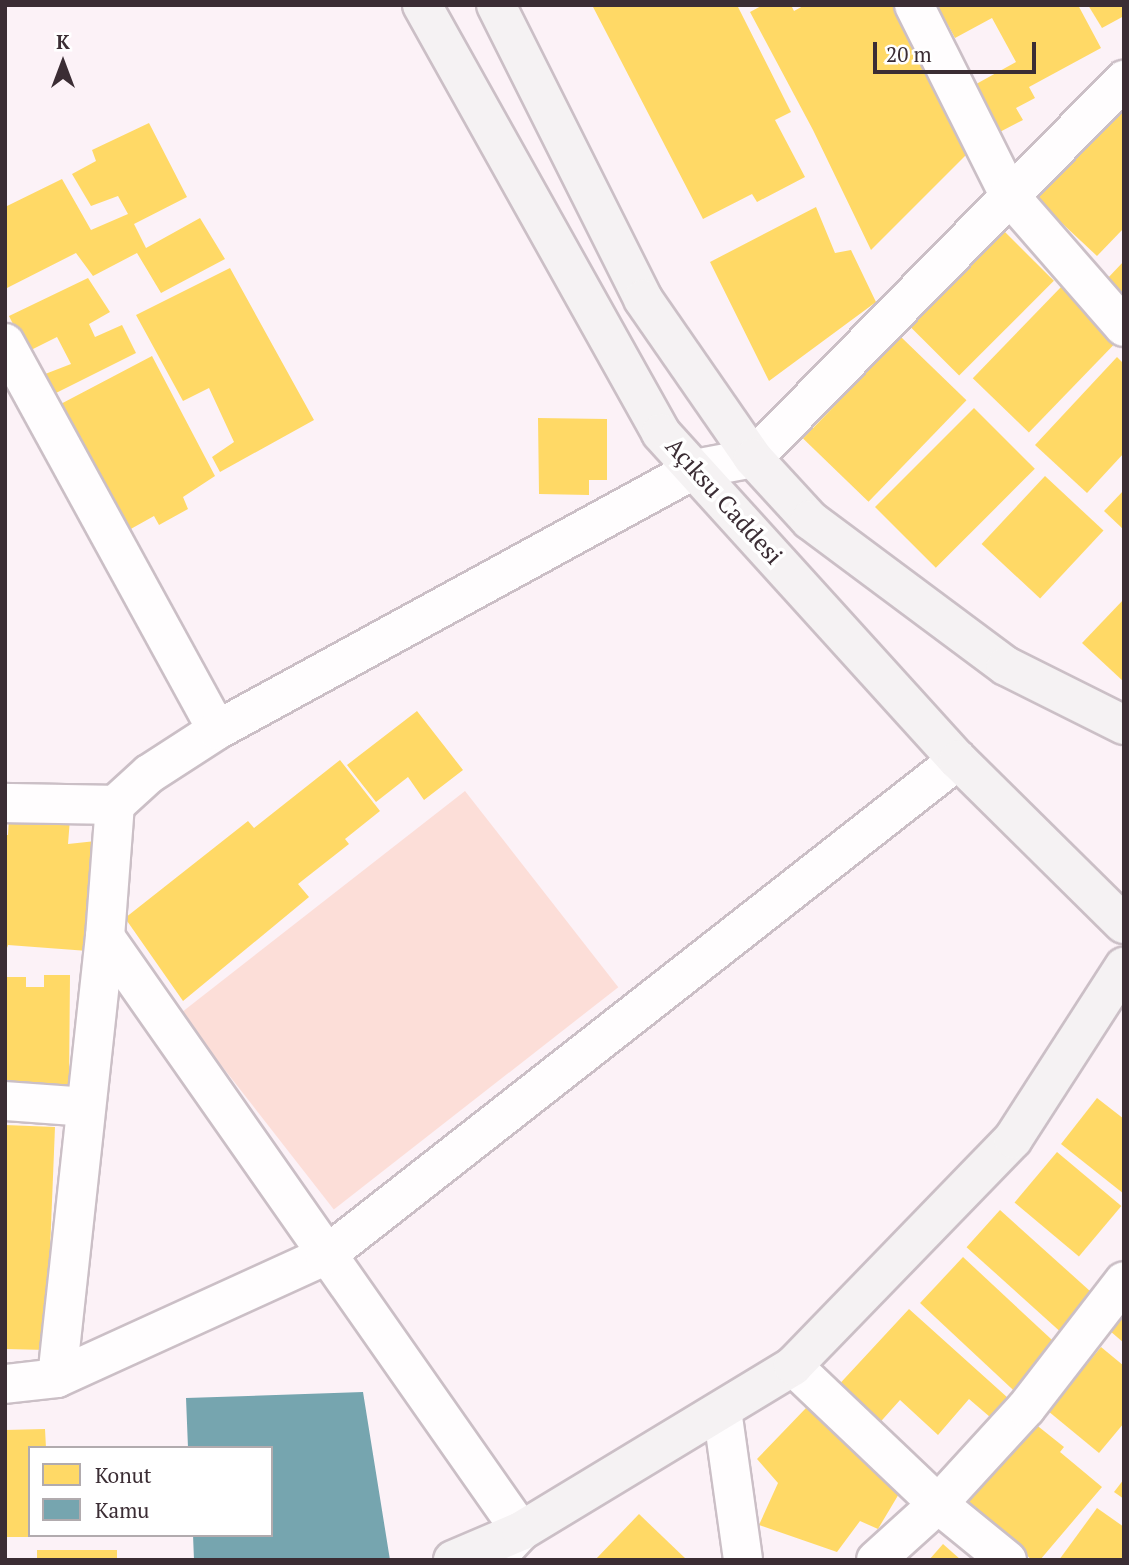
<!DOCTYPE html>
<meta charset="utf-8">
<style>
body{margin:0}
#map{position:relative;width:1129px;height:1565px;overflow:hidden;background:#fcf2f7;font-family:"PT Serif",serif}
div>[style]{position:absolute}
.green>*{inset:0;background:#fcded8;transform-origin:0 0}
.homes>*{inset:0;background:#ffd966;transform-origin:0 0}
.public>*{inset:0;background:#76a5af}
.roads{filter:drop-shadow(2px 0 #cbbfc6) drop-shadow(-2px 0 #cbbfc6) drop-shadow(0 2px #cbbfc6) drop-shadow(0 -2px #cbbfc6)}
.street>*{height:38px;margin:-19px;padding:0 19px;transform-origin:19px;border-radius:19px;background:#fffdfe}
.secondary>*{height:38px;margin:-19px;padding:0 19px;transform-origin:19px;border-radius:19px;background:#f5f2f3}
span{translate:-50% -50%;white-space:nowrap;text-align:center;line-height:1.15;-webkit-text-stroke:7px #fff;paint-order:stroke}
.street-label{font-size:24px;color:#3b2d34}
.frame{position:absolute;inset:0;border:7px solid #3b2d34;pointer-events:none}
.legend{position:absolute;left:28px;top:1446px;width:245px;height:91px;box-sizing:border-box;background:#fff;border:2px solid #b1abae;margin:0;padding:9px 12px;list-style:none;font-size:21px;color:#3b2d34}
.legend li{display:flex;align-items:center;gap:14px;height:35px}
.legend b{width:35px;border:2px solid #b1abae}
.north{position:absolute;left:28px;top:28px;width:70px;height:70px;-webkit-text-stroke:5px #fff;paint-order:stroke;rotate:0deg;font-size:19px;font-weight:700;line-height:28px;text-align:center;color:#3b2d34}
.north::after{content:'';display:block;margin:auto;width:24px;height:32px;background:#3b2d34;clip-path:polygon(50% 0,100% 100%,50% 72%,0 100%)}
.scale{position:absolute;left:873px;top:42px;width:163px;height:32px;box-sizing:border-box;border:4px solid #3b2d34;border-top:0;padding-left:9px;font-size:21px;line-height:24px;white-space:nowrap;color:#3b2d34;-webkit-text-stroke:5px #fff;paint-order:stroke}
</style>
<div id="map">
<div class="green">
<div style="left:465px;top:791px;width:249px;height:361px;rotate:52deg"></div>
</div>
<div class="homes">
<div style="clip-path:polygon(592px 5px,737px 5px,791px 112px,775px 120px,805px 177px,757px 202px,752px 194px,703px 219px)"></div>
<div style="clip-path:polygon(763px 5px,791px 5px,794px 11px,805px 5px,896px 5px,969px 152px,871px 250px,813px 130px,750px 12px)"></div>
<div style="clip-path:polygon(937px 5px,1078px 5px,1101px 48px,1029px 87px,1035px 98px,1016px 108px,1023px 120px,994px 135px,969px 88px,1016px 62px,992px 18px,955px 38px)"></div>
<div style="clip-path:polygon(1088px 5px,1124px 5px,1124px 16px,1102px 28px)"></div>
<div style="clip-path:polygon(1124px 104px,1124px 228px,1097px 256px,1035px 198px)"></div>
<div style="clip-path:polygon(149px 123px,187px 197px,134px 224px,146px 248px,200px 218px,225px 259px,161px 293px,137px 253px,93px 276px,76px 253px,5px 289px,5px 207px,62px 179px,91px 230px,128px 214px,118px 196px,91px 206px,72px 174px,96px 161px,92px 150px)"></div>
<div style="clip-path:polygon(816px 207px,835px 253px,851px 250px,876px 302px,769px 381px,710px 262px)"></div>
<div style="left:998px;top:225px;width:79px;height:134px;rotate:45deg"></div>
<div style="clip-path:polygon(1124px 261px,1124px 296px,1106px 280px)"></div>
<div style="clip-path:polygon(230px 268px,314px 420px,220px 472px,212px 457px,234px 442px,209px 388px,183px 401px,136px 315px)"></div>
<div style="clip-path:polygon(88px 278px,110px 312px,89px 324px,95px 337px,122px 325px,136px 353px,50px 396px,40px 376px,71px 364px,57px 337px,27px 352px,9px 316px)"></div>
<div style="left:1061px;top:287px;width:78px;height:127px;rotate:44deg"></div>
<div style="left:901px;top:337px;width:91px;height:141px;rotate:44deg"></div>
<div style="clip-path:polygon(152px 356px,215px 476px,183px 497px,188px 509px,159px 525px,154px 516px,120px 535px,55px 407px)"></div>
<div style="clip-path:polygon(1117px 357px,1124px 364px,1124px 453px,1087px 493px,1035px 445px)"></div>
<div style="left:974px;top:408px;width:86px;height:140px;rotate:45deg"></div>
<div style="clip-path:polygon(538px 418px,607px 419px,607px 480px,589px 480px,589px 495px,539px 494px)"></div>
<div style="left:1045px;top:476px;width:80px;height:93px;rotate:43deg"></div>
<div style="clip-path:polygon(1124px 490px,1124px 530px,1104px 511px)"></div>
<div style="clip-path:polygon(1124px 599px,1124px 682px,1082px 643px)"></div>
<div style="clip-path:polygon(417px 711px,463px 770px,424px 800px,408px 777px,376px 802px,347px 765px)"></div>
<div style="clip-path:polygon(340px 760px,380px 811px,345px 839px,349px 844px,298px 884px,309px 897px,183px 1001px,125px 918px,248px 821px,254px 828px)"></div>
<div style="clip-path:polygon(9px 818px,70px 819px,68px 844px,96px 841px,88px 951px,8px 945px,5px 954px,5px 835px,8px 835px)"></div>
<div style="clip-path:polygon(44px 975px,70px 975px,69px 1085px,26px 1085px,5px 1098px,5px 977px,26px 977px,26px 987px,44px 987px)"></div>
<div style="clip-path:polygon(1097px 1098px,1124px 1119px,1124px 1194px,1061px 1144px)"></div>
<div style="clip-path:polygon(5px 1125px,55px 1127px,46px 1350px,5px 1349px)"></div>
<div style="left:1057px;top:1152px;width:84px;height:66px;rotate:40deg"></div>
<div style="left:1000px;top:1210px;width:127px;height:50px;rotate:42deg"></div>
<div style="left:963px;top:1257px;width:127px;height:63px;rotate:43deg"></div>
<div style="clip-path:polygon(909px 1309px,1008px 1398px,990px 1417px,969px 1399px,938px 1435px,900px 1400px,875px 1428px,833px 1391px)"></div>
<div style="clip-path:polygon(1124px 1314px,1124px 1343px,1110px 1331px)"></div>
<div style="clip-path:polygon(1101px 1347px,1124px 1366px,1124px 1423px,1099px 1453px,1048px 1411px)"></div>
<div style="clip-path:polygon(806px 1408px,906px 1482px,878px 1529px,860px 1521px,837px 1552px,759px 1525px,778px 1483px,757px 1459px)"></div>
<div style="clip-path:polygon(1034px 1423px,1064px 1447px,1060px 1452px,1102px 1487px,1040px 1560px,1032px 1560px,966px 1503px)"></div>
<div style="clip-path:polygon(45px 1429px,46px 1448px,30px 1448px,30px 1537px,5px 1537px,5px 1430px)"></div>
<div style="clip-path:polygon(1124px 1479px,1124px 1499px,1114px 1492px)"></div>
<div style="clip-path:polygon(1097px 1508px,1124px 1527px,1124px 1560px,1059px 1560px)"></div>
<div style="clip-path:polygon(639px 1514px,687px 1560px,595px 1560px)"></div>
<div style="clip-path:polygon(943px 1544px,961px 1560px,929px 1560px)"></div>
<div style="left:117px;top:1550px;width:10px;height:80px;rotate:90deg"></div>
</div>
<div class="public">
<div style="clip-path:polygon(363px 1392px,390px 1560px,194px 1560px,193px 1535px,271px 1535px,271px 1448px,188px 1448px,186px 1398px)"></div>
</div>
<div class="roads">
<div class="street">
<div style="left:914px;top:5px;width:212px;rotate:63.4deg"></div>
<div style="left:1009px;top:195px;width:175px;rotate:48.9deg"></div>
<div style="left:5px;top:343px;width:441px;rotate:61.3deg"></div>
<div style="left:5px;top:803px;width:110px;rotate:1deg"></div>
<div style="left:105px;top:937px;width:725px;rotate:55deg"></div>
<div style="left:521px;top:1531px;width:33px;rotate:133deg"></div>
<div style="left:5px;top:1101px;width:81px;rotate:4.2deg"></div>
<div style="left:793px;top:1366px;width:200px;rotate:43.6deg"></div>
<div style="left:938px;top:1504px;width:89px;rotate:39.1deg"></div>
<div style="left:57px;top:1378px;width:444px;rotate:-83.8deg"></div>
<div style="left:105px;top:937px;width:132px;rotate:-85.7deg"></div>
<div style="left:115px;top:805px;width:46px;rotate:-42.4deg"></div>
<div style="left:149px;top:774px;width:81px;rotate:-32.9deg"></div>
<div style="left:217px;top:730px;width:545px;rotate:-28.64deg"></div>
<div style="left:695px;top:469px;width:59px;rotate:-10.7deg"></div>
<div style="left:753px;top:458px;width:530px;rotate:-45.54deg"></div>
<div style="left:5px;top:1384px;width:52px;rotate:-6.6deg"></div>
<div style="left:57px;top:1378px;width:294px;rotate:-24.5deg"></div>
<div style="left:325px;top:1256px;width:804px;rotate:-38.08deg"></div>
<div style="left:722px;top:1410px;width:151px;rotate:82deg"></div>
<div style="left:876px;top:1560px;width:84px;rotate:-42.1deg"></div>
<div style="left:938px;top:1504px;width:130px;rotate:-47.5deg"></div>
<div style="left:1026px;top:1408px;width:160px;rotate:-52.3deg"></div>
</div>
<div class="secondary">
<div style="left:422px;top:5px;width:490px;rotate:60.8deg"></div>
<div style="left:661px;top:433px;width:442px;rotate:47.8deg"></div>
<div style="left:958px;top:760px;width:233px;rotate:44.7deg"></div>
<div style="left:496px;top:5px;width:329px;rotate:63.4deg"></div>
<div style="left:643px;top:299px;width:193px;rotate:55.3deg"></div>
<div style="left:753px;top:458px;width:84px;rotate:47.4deg"></div>
<div style="left:810px;top:520px;width:244px;rotate:36.7deg"></div>
<div style="left:1006px;top:666px;width:132px;rotate:26.6deg"></div>
<div style="left:453px;top:1560px;width:74px;rotate:-23.1deg"></div>
<div style="left:521px;top:1531px;width:318px;rotate:-31.2deg"></div>
<div style="left:793px;top:1366px;width:316px;rotate:-45.9deg"></div>
<div style="left:1013px;top:1139px;width:205px;rotate:-57.2deg"></div>
</div>
</div>
<div class="street-label">
<span style="left:724px;top:501px;rotate:48deg">Açıksu Caddesi</span>
</div>
<div class="frame"></div>
<ul class="legend">
<li><b style="height:19px;background:#ffd966"></b>Konut</li>
<li><b style="height:19px;background:#76a5af"></b>Kamu</li>
</ul>
<div class="north">K</div>
<div class="scale">20 m</div>
</div>
